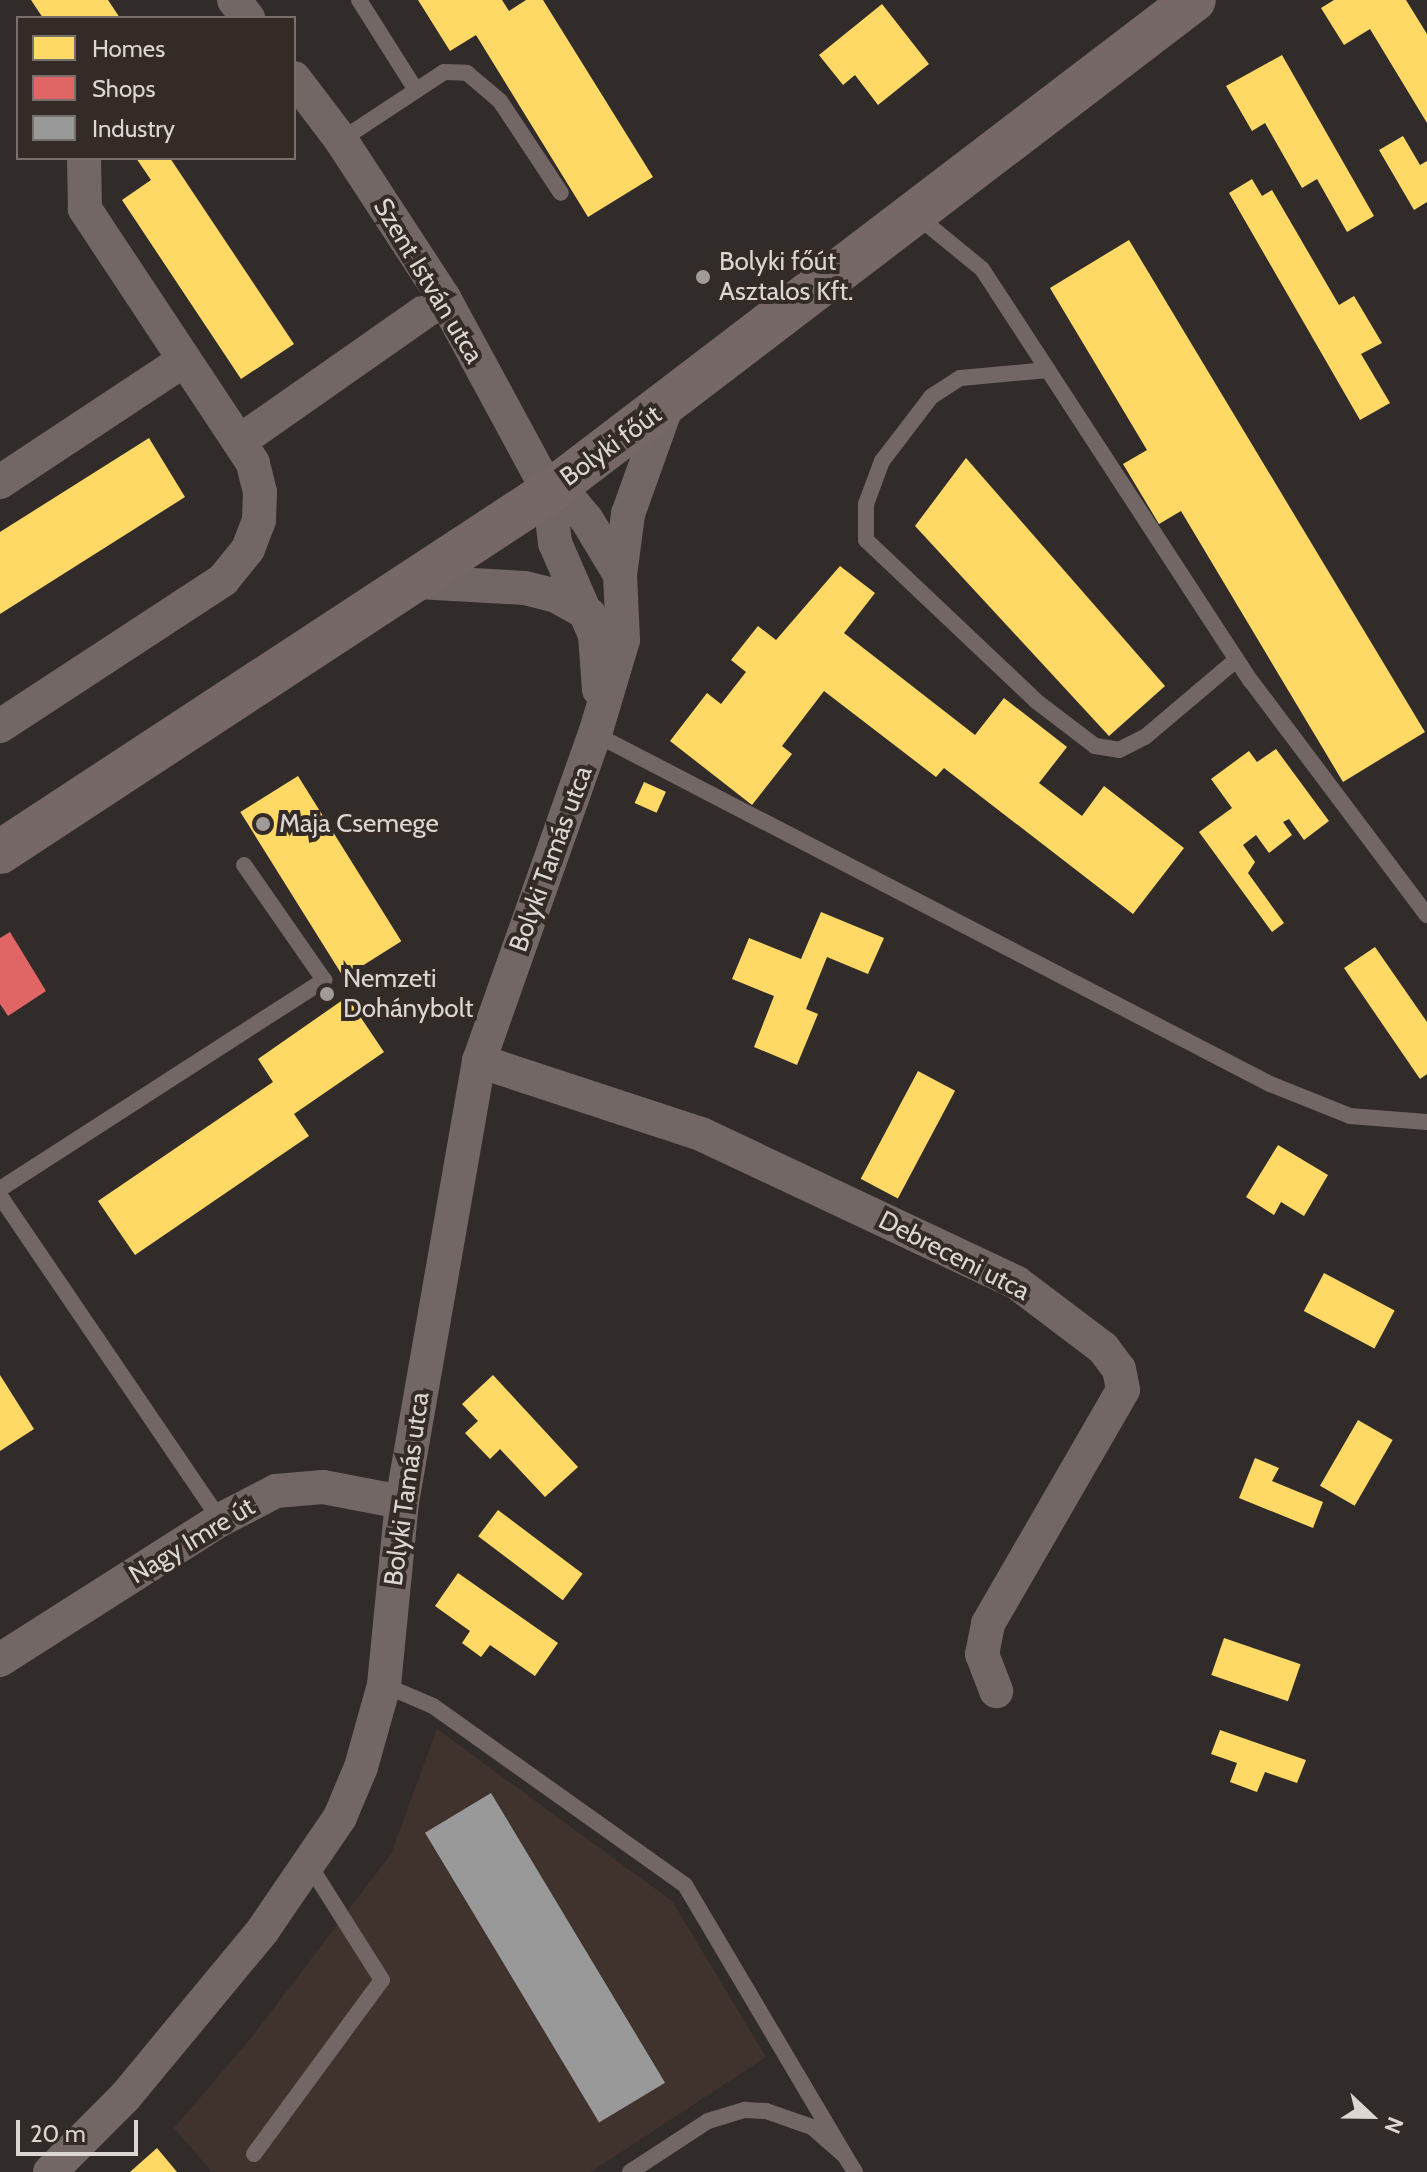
<!DOCTYPE html>
<meta charset="utf-8">
<style>
body{margin:0}
#map{position:relative;width:1427px;height:2172px;overflow:hidden;background:#312c2a;font-family:Cabin,sans-serif}
div>[style]{position:absolute}
.built>*{inset:0;background:#40322c}
.homes>*{inset:0;background:#ffd966;transform-origin:0 0}
.shops>*{inset:0;background:#e06666}
.industry>*{inset:0;background:#999;transform-origin:0 0}
.service>*{height:16px;margin:-8px;padding:0 8px;transform-origin:8px;border-radius:8px;background:#736765}
.minor>*{height:34px;margin:-17px;padding:0 17px;transform-origin:17px;border-radius:17px;background:#736765}
.secondary>*{height:44px;margin:-22px;padding:0 22px;transform-origin:22px;border-radius:22px;background:#766866}
.dots>*{width:22px;height:22px;translate:-50% -50%;box-sizing:border-box;border:4px solid #342b27;border-radius:50%}
span{translate:-50% -50%;white-space:nowrap;text-align:center;line-height:1.15;-webkit-text-stroke:8px #342b27;paint-order:stroke}
.poi-label{font-size:26px;color:#dcd6d3}
.left{translate:0 -50%;text-align:left}
.street-label{font-size:26px;color:#dcd6d3}
.legend{position:absolute;left:16px;top:16px;width:280px;height:144px;box-sizing:border-box;background:#342b27;border:2px solid #776f6c;margin:0;padding:10px 14px;list-style:none;font-size:24px;color:#dcd6d3}
.legend li{display:flex;align-items:center;gap:16px;height:40px}
.legend b{width:40px;border:2px solid #776f6c}
.north{position:absolute;left:1331px;top:2076px;width:80px;height:80px;-webkit-text-stroke:6px #342b27;paint-order:stroke;rotate:112deg;font-size:22px;font-weight:700;line-height:32px;text-align:center;color:#dcd6d3}
.north::after{content:'';display:block;margin:auto;width:28px;height:36px;background:#dcd6d3;clip-path:polygon(50% 0,100% 100%,50% 72%,0 100%)}
.scale{position:absolute;left:16px;top:2120px;width:122px;height:36px;box-sizing:border-box;border:4px solid #dcd6d3;border-top:0;padding-left:10px;font-size:24px;line-height:28px;white-space:nowrap;color:#dcd6d3;-webkit-text-stroke:6px #342b27;paint-order:stroke}
</style>
<div id="map">
<div class="built">
<div style="clip-path:polygon(437px 1729px,672px 1901px,766px 2057px,591px 2172px,212px 2172px,174px 2128px,251px 2038px,391px 1854px)"></div>
</div>
<div class="homes">
<div style="clip-path:polygon(31px 0,108px 0,120px 18px,43px 18px)"></div>
<div style="clip-path:polygon(418px 0,502px 0,509px 11px,526px 0,543px 0,653px 177px,588px 217px,476px 35px,450px 51px)"></div>
<div style="clip-path:polygon(1334px 0,1406px 0,1427px 34px,1427px 123px,1370px 29px,1344px 45px,1321px 8px)"></div>
<div style="clip-path:polygon(882px 4px,929px 64px,878px 105px,855px 75px,843px 85px,819px 55px)"></div>
<div style="clip-path:polygon(1282px 55px,1374px 216px,1347px 232px,1317px 179px,1302px 188px,1265px 123px,1252px 131px,1226px 86px)"></div>
<div style="clip-path:polygon(1403px 136px,1420px 165px,1427px 161px,1427px 202px,1414px 210px,1379px 150px)"></div>
<div style="clip-path:polygon(136px 158px,170px 158px,294px 344px,241px 379px,122px 200px,151px 180px)"></div>
<div style="clip-path:polygon(1252px 179px,1262px 196px,1272px 190px,1339px 305px,1354px 296px,1382px 343px,1361px 354px,1390px 403px,1360px 420px,1229px 193px)"></div>
<div style="clip-path:polygon(1129px 240px,1425px 732px,1343px 782px,1181px 511px,1159px 524px,1123px 464px,1147px 450px,1050px 288px)"></div>
<div style="clip-path:polygon(149px 438px,185px 497px,0 614px,0 532px)"></div>
<div style="clip-path:polygon(966px 458px,1165px 686px,1109px 736px,915px 526px)"></div>
<div style="clip-path:polygon(840px 566px,875px 593px,844px 633px,975px 735px,1004px 698px,1067px 747px,1039px 783px,1082px 816px,1104px 786px,1184px 848px,1133px 914px,944px 768px,936px 777px,824px 691px,782px 746px,792px 754px,752px 805px,670px 741px,707px 693px,721px 704px,746px 672px,731px 660px,758px 626px,776px 640px)"></div>
<div style="clip-path:polygon(1276px 749px,1329px 821px,1304px 840px,1289px 819px,1283px 822px,1292px 835px,1269px 853px,1256px 835px,1243px 845px,1255px 862px,1248px 873px,1284px 923px,1272px 932px,1199px 832px,1232px 808px,1211px 779px,1249px 751px,1257px 762px)"></div>
<div style="left:298px;top:776px;width:195px;height:68px;rotate:58deg"></div>
<div style="left:644px;top:782px;width:24px;height:23px;rotate:24deg"></div>
<div style="clip-path:polygon(821px 912px,884px 938px,868px 974px,827px 957px,806px 1009px,818px 1014px,797px 1065px,754px 1047px,774px 996px,732px 979px,749px 938px,801px 959px)"></div>
<div style="clip-path:polygon(1375px 947px,1427px 1022px,1427px 1074px,1420px 1079px,1344px 968px)"></div>
<div style="clip-path:polygon(347px 997px,384px 1052px,294px 1114px,309px 1136px,135px 1255px,98px 1201px,273px 1082px,258px 1059px)"></div>
<div style="left:918px;top:1071px;width:42px;height:122px;rotate:28deg"></div>
<div style="clip-path:polygon(1278px 1145px,1328px 1175px,1304px 1216px,1281px 1202px,1274px 1215px,1246px 1197px)"></div>
<div style="left:1324px;top:1273px;width:80px;height:43px;rotate:28deg"></div>
<div style="clip-path:polygon(0 1375px,34px 1429px,0 1451px)"></div>
<div style="clip-path:polygon(493px 1375px,578px 1467px,545px 1497px,500px 1449px,490px 1459px,465px 1433px,478px 1421px,462px 1404px)"></div>
<div style="left:1358px;top:1420px;width:40px;height:76px;rotate:30deg"></div>
<div style="clip-path:polygon(1255px 1458px,1279px 1468px,1272px 1481px,1323px 1502px,1313px 1528px,1239px 1498px)"></div>
<div style="left:498px;top:1510px;width:106px;height:33px;rotate:37deg"></div>
<div style="clip-path:polygon(458px 1573px,558px 1643px,535px 1676px,490px 1645px,481px 1657px,462px 1643px,470px 1631px,435px 1606px)"></div>
<div style="left:1224px;top:1638px;width:81px;height:39px;rotate:19deg"></div>
<div style="clip-path:polygon(1220px 1730px,1306px 1760px,1297px 1783px,1265px 1772px,1257px 1792px,1230px 1782px,1237px 1763px,1211px 1754px)"></div>
<div style="clip-path:polygon(157px 2148px,177px 2172px,130px 2172px)"></div>
</div>
<div class="shops">
<div style="clip-path:polygon(10px 932px,46px 991px,8px 1016px,0 1004px,0 938px)"></div>
</div>
<div class="industry">
<div style="left:491px;top:1793px;width:338px;height:77px;rotate:59deg"></div>
</div>
<div class="service">
<div style="left:359px;top:0;width:107px;rotate:57.7deg"></div>
<div style="left:341px;top:140px;width:123px;rotate:-33.4deg"></div>
<div style="left:444px;top:72px;width:23px;rotate:2deg"></div>
<div style="left:467px;top:73px;width:43px;rotate:40.3deg"></div>
<div style="left:500px;top:101px;width:110px;rotate:56.5deg"></div>
<div style="left:916px;top:215px;width:85px;rotate:39.3deg"></div>
<div style="left:982px;top:269px;width:492px;rotate:56.9deg"></div>
<div style="left:1251px;top:681px;width:293px;rotate:53.1deg"></div>
<div style="left:1048px;top:370px;width:88px;rotate:174.8deg"></div>
<div style="left:960px;top:378px;width:35px;rotate:147deg"></div>
<div style="left:931px;top:397px;width:81px;rotate:127.4deg"></div>
<div style="left:882px;top:461px;width:46px;rotate:110.4deg"></div>
<div style="left:866px;top:504px;width:36px;rotate:90deg"></div>
<div style="left:866px;top:540px;width:234px;rotate:43.4deg"></div>
<div style="left:1036px;top:701px;width:74px;rotate:37.3deg"></div>
<div style="left:1095px;top:746px;width:24px;rotate:9deg"></div>
<div style="left:1119px;top:750px;width:29px;rotate:-27deg"></div>
<div style="left:1145px;top:737px;width:119px;rotate:-40.2deg"></div>
<div style="left:595px;top:734px;width:760px;rotate:27.41deg"></div>
<div style="left:1270px;top:1084px;width:86px;rotate:21.8deg"></div>
<div style="left:1350px;top:1116px;width:77px;rotate:4.5deg"></div>
<div style="left:0;top:1189px;width:386px;rotate:-32.8deg"></div>
<div style="left:324px;top:980px;width:140px;rotate:-124.8deg"></div>
<div style="left:0;top:1196px;width:392px;rotate:55.8deg"></div>
<div style="left:384px;top:1685px;width:53px;rotate:23.2deg"></div>
<div style="left:433px;top:1706px;width:309px;rotate:35.4deg"></div>
<div style="left:685px;top:1885px;width:315px;rotate:59.4deg"></div>
<div style="left:254px;top:2154px;width:216px;rotate:-53.7deg"></div>
<div style="left:382px;top:1980px;width:135px;rotate:-122.3deg"></div>
<div style="left:630px;top:2172px;width:93px;rotate:-33.2deg"></div>
<div style="left:708px;top:2121px;width:39px;rotate:-17deg"></div>
<div style="left:745px;top:2110px;width:21px;rotate:3deg"></div>
<div style="left:766px;top:2111px;width:49px;rotate:19.2deg"></div>
<div style="left:812px;top:2127px;width:44px;rotate:41.3deg"></div>
<div style="left:845px;top:2156px;width:19px;rotate:58deg"></div>
</div>
<div class="minor">
<div style="left:234px;top:0;width:23px;rotate:52deg"></div>
<div style="left:294px;top:78px;width:78px;rotate:52.8deg"></div>
<div style="left:341px;top:140px;width:189px;rotate:56.9deg"></div>
<div style="left:444px;top:298px;width:221px;rotate:61.6deg"></div>
<div style="left:549px;top:492px;width:51px;rotate:83.3deg"></div>
<div style="left:555px;top:543px;width:100px;rotate:66.5deg"></div>
<div style="left:595px;top:635px;width:55px;rotate:85.8deg"></div>
<div style="left:240px;top:441px;width:249px;rotate:-35deg"></div>
<div style="left:0;top:482px;width:221px;rotate:-33.5deg"></div>
<div style="left:549px;top:492px;width:30px;rotate:28deg"></div>
<div style="left:575px;top:506px;width:18px;rotate:49deg"></div>
<div style="left:587px;top:520px;width:64px;rotate:59deg"></div>
<div style="left:418px;top:582px;width:107px;rotate:3.2deg"></div>
<div style="left:525px;top:588px;width:32px;rotate:14deg"></div>
<div style="left:556px;top:596px;width:38px;rotate:29deg"></div>
<div style="left:0;top:726px;width:267px;rotate:-33.2deg"></div>
<div style="left:223px;top:580px;width:40px;rotate:-51deg"></div>
<div style="left:248px;top:549px;width:31px;rotate:-69deg"></div>
<div style="left:259px;top:520px;width:28px;rotate:-88deg"></div>
<div style="left:260px;top:492px;width:30px;rotate:-104deg"></div>
<div style="left:253px;top:463px;width:305px;rotate:-123.5deg"></div>
<div style="left:85px;top:209px;width:51px;rotate:-91.1deg"></div>
<div style="left:479px;top:1061px;width:234px;rotate:18.2deg"></div>
<div style="left:701px;top:1134px;width:349px;rotate:25.2deg"></div>
<div style="left:1017px;top:1283px;width:108px;rotate:37.1deg"></div>
<div style="left:1103px;top:1348px;width:26px;rotate:53deg"></div>
<div style="left:1119px;top:1369px;width:21px;rotate:79deg"></div>
<div style="left:1123px;top:1390px;width:270px;rotate:120deg"></div>
<div style="left:988px;top:1624px;width:31px;rotate:101deg"></div>
<div style="left:982px;top:1654px;width:40px;rotate:69deg"></div>
<div style="left:0;top:1660px;width:261px;rotate:-32.5deg"></div>
<div style="left:220px;top:1520px;width:63px;rotate:-27.4deg"></div>
<div style="left:276px;top:1491px;width:47px;rotate:-4.9deg"></div>
<div style="left:323px;top:1487px;width:80px;rotate:10.8deg"></div>
<div style="left:50px;top:2172px;width:106px;rotate:-45deg"></div>
<div style="left:125px;top:2097px;width:217px;rotate:-50.4deg"></div>
<div style="left:263px;top:1930px;width:137px;rotate:-55.7deg"></div>
<div style="left:340px;top:1817px;width:54px;rotate:-67.2deg"></div>
<div style="left:361px;top:1767px;width:85px;rotate:-74.3deg"></div>
<div style="left:384px;top:1685px;width:184px;rotate:-84.4deg"></div>
<div style="left:402px;top:1502px;width:448px;rotate:-80.1deg"></div>
<div style="left:479px;top:1061px;width:347px;rotate:-70.5deg"></div>
<div style="left:595px;top:734px;width:98px;rotate:-73.4deg"></div>
<div style="left:623px;top:640px;width:65px;rotate:-92.6deg"></div>
<div style="left:620px;top:575px;width:62px;rotate:-82.5deg"></div>
<div style="left:628px;top:514px;width:116px;rotate:-70.3deg"></div>
</div>
<div class="secondary">
<div style="left:0;top:852px;width:657px;rotate:-33.25deg"></div>
<div style="left:549px;top:492px;width:811px;rotate:-37.34deg"></div>
</div>
<div class="dots">
<div style="left:703px;top:277px;background:#a09a98"></div>
<div style="left:263px;top:824px;background:#a09a98"></div>
<div style="left:327px;top:994px;background:#a09a98"></div>
</div>
<div class="poi-label">
<span class="left" style="left:719px;top:277px">Bolyki főút<br>Asztalos Kft.</span>
<span class="left" style="left:279px;top:824px">Maja Csemege</span>
<span class="left" style="left:343px;top:994px">Nemzeti<br>Dohánybolt</span>
</div>
<div class="street-label">
<span style="left:428px;top:281px;rotate:59deg">Szent István utca</span>
<span style="left:611px;top:446px;rotate:-36deg">Bolyki főút</span>
<span style="left:551px;top:859px;rotate:-70deg">Bolyki Tamás utca</span>
<span style="left:954px;top:1256px;rotate:27deg">Debreceni utca</span>
<span style="left:407px;top:1489px;rotate:-82deg">Bolyki Tamás utca</span>
<span style="left:192px;top:1541px;rotate:-31deg">Nagy Imre út</span>
</div>
<ul class="legend">
<li><b style="height:22px;background:#ffd966"></b>Homes</li>
<li><b style="height:22px;background:#e06666"></b>Shops</li>
<li><b style="height:22px;background:#999"></b>Industry</li>
</ul>
<div class="north">N</div>
<div class="scale">20 m</div>
</div>
